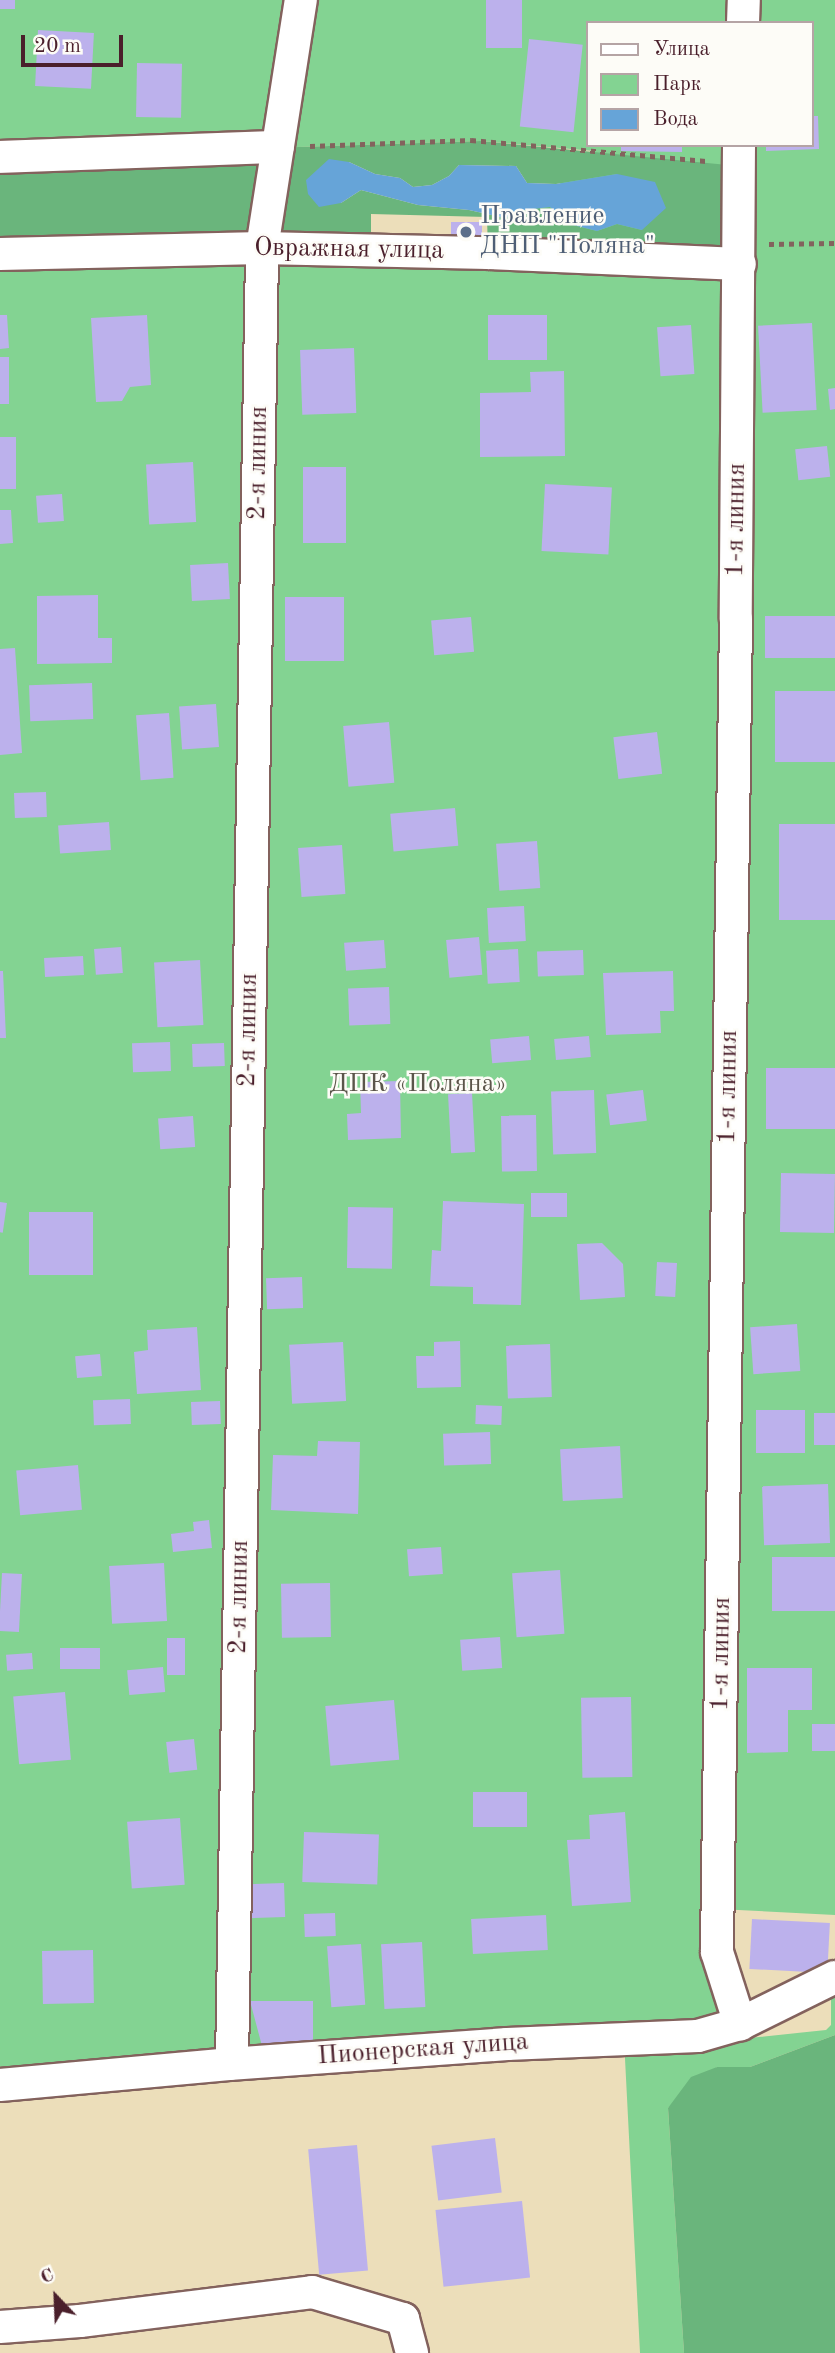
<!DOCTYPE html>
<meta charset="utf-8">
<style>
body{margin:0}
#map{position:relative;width:835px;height:2353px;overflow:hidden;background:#ecdeba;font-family:"Old Standard TT",serif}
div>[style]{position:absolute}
.green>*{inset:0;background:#83d392}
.forest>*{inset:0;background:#6ab57c}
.water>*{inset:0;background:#66a4d8}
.building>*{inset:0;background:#bcb1ec;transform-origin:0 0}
.path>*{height:4.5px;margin-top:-2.25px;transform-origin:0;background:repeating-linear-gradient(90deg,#83625d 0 5px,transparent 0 10px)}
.roads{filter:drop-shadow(2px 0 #83625d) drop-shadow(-2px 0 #83625d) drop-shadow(0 2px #83625d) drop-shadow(0 -2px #83625d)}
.minor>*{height:32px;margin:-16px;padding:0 16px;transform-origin:16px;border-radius:16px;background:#fff}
.dots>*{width:19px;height:19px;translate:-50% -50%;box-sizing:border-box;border:4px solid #fdfcf7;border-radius:50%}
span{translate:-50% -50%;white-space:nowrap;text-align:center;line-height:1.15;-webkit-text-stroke:5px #fdfcf7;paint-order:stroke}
.service-label{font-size:26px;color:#4e5e75}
.left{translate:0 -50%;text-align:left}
.street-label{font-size:26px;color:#4a1f2b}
.park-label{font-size:26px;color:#5b554a}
.legend{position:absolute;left:586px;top:21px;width:228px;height:126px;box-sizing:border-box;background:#fdfcf7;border:2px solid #b5a4a5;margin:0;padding:9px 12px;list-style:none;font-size:21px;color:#4a1f2b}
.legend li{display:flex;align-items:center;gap:14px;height:35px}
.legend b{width:35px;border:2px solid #b5a4a5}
.north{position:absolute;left:21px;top:2262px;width:70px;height:70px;-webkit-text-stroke:5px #fdfcf7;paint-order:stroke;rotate:337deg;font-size:19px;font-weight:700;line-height:28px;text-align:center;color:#4a1f2b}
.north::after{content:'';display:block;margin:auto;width:24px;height:32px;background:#4a1f2b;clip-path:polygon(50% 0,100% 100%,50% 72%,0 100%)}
.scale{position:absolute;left:21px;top:35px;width:102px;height:32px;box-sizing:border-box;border:4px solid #4a1f2b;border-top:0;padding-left:9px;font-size:21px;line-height:24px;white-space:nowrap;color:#4a1f2b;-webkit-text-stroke:5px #fdfcf7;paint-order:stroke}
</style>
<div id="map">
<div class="green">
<div style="clip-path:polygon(evenodd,0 0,835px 0,835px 1915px,718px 1909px,743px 2032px,749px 2038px,826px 2030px,831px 2025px,831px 1996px,835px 1993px,835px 2035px,750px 2067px,717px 2067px,668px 2108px,684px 2353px,640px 2353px,624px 2039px,0 2085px,0 254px,488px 253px,594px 151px,480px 141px,0 157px,0 0,588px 23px,812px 23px,812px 145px,588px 145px,588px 23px)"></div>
</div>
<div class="forest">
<div style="clip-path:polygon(evenodd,480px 141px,738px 166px,740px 261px,488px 253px,487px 217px,371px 214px,371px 251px,0 254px,0 157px,480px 141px,349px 162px,375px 174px,400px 178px,413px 187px,432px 185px,449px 176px,459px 165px,516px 166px,527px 183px,556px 184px,617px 174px,642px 230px,617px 224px,597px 231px,569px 224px,550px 207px,525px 210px,505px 218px,469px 210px,418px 205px,361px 190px,341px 203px,349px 162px)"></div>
<div style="clip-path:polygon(835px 2035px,835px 2353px,684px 2353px,668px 2108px,691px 2077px,717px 2067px,750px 2067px)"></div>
</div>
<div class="water">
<div style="clip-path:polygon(329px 159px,349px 162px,375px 174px,400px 178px,413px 187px,432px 185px,449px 176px,459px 165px,516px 166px,527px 183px,556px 184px,617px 174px,655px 182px,666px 208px,642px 230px,617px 224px,597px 231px,569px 224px,550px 207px,525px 210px,505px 218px,469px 210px,418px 205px,361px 190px,341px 203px,319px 207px,308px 194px,306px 180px)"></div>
</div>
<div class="building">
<div style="left:0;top:0;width:15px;height:9px"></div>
<div style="left:486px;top:0;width:36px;height:48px"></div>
<div style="left:38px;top:30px;width:56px;height:56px;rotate:3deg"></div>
<div style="left:529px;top:39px;width:54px;height:88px;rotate:6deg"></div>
<div style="left:137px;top:63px;width:45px;height:54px;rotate:1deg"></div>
<div style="clip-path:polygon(812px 116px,818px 116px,819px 149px,766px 151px,766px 145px,812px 145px)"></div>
<div style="clip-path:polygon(621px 145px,682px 145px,682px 152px,621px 151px)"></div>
<div style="left:451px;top:222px;width:31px;height:21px"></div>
<div style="clip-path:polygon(0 315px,7px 315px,9px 348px,0 349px)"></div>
<div style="clip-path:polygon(147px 315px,151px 385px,130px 387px,122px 401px,96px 402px,91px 318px)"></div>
<div style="left:488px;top:315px;width:59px;height:45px"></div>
<div style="left:812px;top:323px;width:87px;height:54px;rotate:87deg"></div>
<div style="left:691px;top:325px;width:49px;height:34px;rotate:86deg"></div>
<div style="left:354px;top:348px;width:65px;height:54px;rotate:88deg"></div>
<div style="left:0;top:357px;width:9px;height:47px"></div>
<div style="clip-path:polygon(564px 371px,565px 456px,480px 457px,480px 393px,531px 392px,530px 372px)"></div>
<div style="clip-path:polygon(835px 388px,835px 409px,830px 410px,828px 389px)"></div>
<div style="left:0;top:437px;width:16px;height:52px"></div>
<div style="left:827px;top:446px;width:31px;height:32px;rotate:84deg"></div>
<div style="left:193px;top:462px;width:60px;height:47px;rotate:87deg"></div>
<div style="left:303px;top:467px;width:43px;height:76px"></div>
<div style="left:545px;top:484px;width:67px;height:67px;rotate:3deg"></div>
<div style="left:62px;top:494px;width:27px;height:26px;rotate:86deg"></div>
<div style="clip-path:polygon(0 510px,11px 510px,13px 543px,0 544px)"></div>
<div style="left:228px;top:563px;width:36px;height:38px;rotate:87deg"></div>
<div style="clip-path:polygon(98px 595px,98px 638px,112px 638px,112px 663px,37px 664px,37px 596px)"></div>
<div style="left:285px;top:597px;width:59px;height:64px"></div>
<div style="left:835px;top:616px;width:42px;height:70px;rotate:90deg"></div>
<div style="left:471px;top:617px;width:35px;height:40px;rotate:85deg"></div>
<div style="clip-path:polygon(15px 648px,22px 753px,0 755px,0 649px)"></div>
<div style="left:92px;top:683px;width:36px;height:63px;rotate:88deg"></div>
<div style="left:835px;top:691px;width:71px;height:60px;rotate:90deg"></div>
<div style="left:216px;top:704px;width:43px;height:37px;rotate:86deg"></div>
<div style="left:169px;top:713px;width:65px;height:33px;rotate:86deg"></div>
<div style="left:389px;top:722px;width:61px;height:46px;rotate:85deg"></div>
<div style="left:657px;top:732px;width:42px;height:44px;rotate:83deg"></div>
<div style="left:46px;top:792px;width:25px;height:32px;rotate:88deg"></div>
<div style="left:455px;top:808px;width:38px;height:65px;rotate:85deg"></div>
<div style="left:109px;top:822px;width:28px;height:51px;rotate:86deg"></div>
<div style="left:835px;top:824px;width:96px;height:56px;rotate:90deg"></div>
<div style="left:537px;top:841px;width:47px;height:41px;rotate:86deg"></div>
<div style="left:342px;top:845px;width:49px;height:44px;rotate:86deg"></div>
<div style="left:524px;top:906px;width:35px;height:37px;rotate:87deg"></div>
<div style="left:479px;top:937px;width:38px;height:33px;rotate:85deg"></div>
<div style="left:384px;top:940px;width:28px;height:40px;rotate:86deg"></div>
<div style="left:121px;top:947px;width:26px;height:27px;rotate:86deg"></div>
<div style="left:518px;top:949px;width:33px;height:32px;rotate:87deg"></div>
<div style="left:583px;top:950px;width:25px;height:46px;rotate:88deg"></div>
<div style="left:83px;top:956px;width:19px;height:39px;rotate:87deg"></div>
<div style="left:200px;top:960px;width:65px;height:46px;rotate:87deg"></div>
<div style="clip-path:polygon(0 971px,3px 971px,6px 1038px,0 1038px)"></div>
<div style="clip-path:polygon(673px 971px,674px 1011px,660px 1011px,661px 1033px,606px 1035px,603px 973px)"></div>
<div style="left:389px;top:987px;width:37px;height:41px;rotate:88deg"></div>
<div style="left:529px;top:1036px;width:24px;height:39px;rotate:85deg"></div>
<div style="left:589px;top:1036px;width:21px;height:35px;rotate:85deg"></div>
<div style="left:170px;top:1042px;width:29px;height:38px;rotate:88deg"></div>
<div style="left:224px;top:1043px;width:23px;height:32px;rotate:88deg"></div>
<div style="left:766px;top:1068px;width:69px;height:61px"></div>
<div style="clip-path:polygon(400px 1081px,401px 1138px,348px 1140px,347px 1114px,361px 1113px,360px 1082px)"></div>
<div style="left:594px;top:1090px;width:63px;height:43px;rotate:88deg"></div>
<div style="left:643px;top:1090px;width:31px;height:37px;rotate:83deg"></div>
<div style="left:472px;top:1093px;width:59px;height:24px;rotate:87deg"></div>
<div style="left:536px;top:1115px;width:56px;height:35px;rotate:89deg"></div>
<div style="left:193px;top:1116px;width:31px;height:35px;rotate:86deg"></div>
<div style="left:781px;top:1173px;width:54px;height:59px;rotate:1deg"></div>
<div style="left:531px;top:1193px;width:36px;height:24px"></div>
<div style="clip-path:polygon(443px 1201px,524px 1204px,521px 1305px,473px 1304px,473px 1287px,430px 1286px,432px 1250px,441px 1251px)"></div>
<div style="left:0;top:1202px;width:7px;height:30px;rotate:8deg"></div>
<div style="left:348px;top:1207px;width:45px;height:61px;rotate:1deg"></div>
<div style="left:29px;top:1212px;width:64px;height:63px"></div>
<div style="clip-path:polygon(602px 1243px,623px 1264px,625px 1297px,580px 1300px,577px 1244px)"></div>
<div style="left:657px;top:1262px;width:20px;height:34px;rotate:3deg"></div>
<div style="left:302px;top:1277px;width:31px;height:36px;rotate:88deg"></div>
<div style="left:797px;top:1324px;width:47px;height:47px;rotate:86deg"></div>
<div style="clip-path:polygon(197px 1327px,201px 1390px,137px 1394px,134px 1352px,148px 1350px,147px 1330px)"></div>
<div style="clip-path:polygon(460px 1341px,461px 1387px,417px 1388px,416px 1356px,434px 1356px,434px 1342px)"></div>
<div style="left:343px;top:1342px;width:59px;height:54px;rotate:87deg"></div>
<div style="left:550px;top:1344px;width:53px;height:44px;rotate:88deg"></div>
<div style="left:100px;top:1354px;width:22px;height:25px;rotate:85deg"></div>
<div style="left:130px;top:1399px;width:25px;height:37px;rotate:88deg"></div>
<div style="left:220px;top:1401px;width:23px;height:29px;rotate:88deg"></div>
<div style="left:476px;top:1405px;width:26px;height:19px;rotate:2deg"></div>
<div style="left:805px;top:1410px;width:43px;height:49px;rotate:90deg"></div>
<div style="left:835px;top:1413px;width:32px;height:21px;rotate:90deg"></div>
<div style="left:490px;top:1432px;width:32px;height:47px;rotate:88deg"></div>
<div style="clip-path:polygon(318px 1441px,360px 1442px,358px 1514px,271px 1510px,273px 1455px,317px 1456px)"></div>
<div style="left:620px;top:1446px;width:52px;height:60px;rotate:87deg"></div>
<div style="left:78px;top:1465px;width:45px;height:62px;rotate:85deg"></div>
<div style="left:828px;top:1484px;width:59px;height:66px;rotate:88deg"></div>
<div style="clip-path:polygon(209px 1520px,212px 1548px,173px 1552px,171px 1534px,194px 1531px,193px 1522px)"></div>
<div style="left:441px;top:1547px;width:27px;height:34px;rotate:86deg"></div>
<div style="left:835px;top:1557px;width:54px;height:63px;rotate:90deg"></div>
<div style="left:164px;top:1563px;width:58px;height:55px;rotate:87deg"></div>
<div style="left:560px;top:1570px;width:64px;height:48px;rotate:86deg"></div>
<div style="left:2px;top:1573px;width:20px;height:58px;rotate:3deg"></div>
<div style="left:330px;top:1583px;width:54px;height:49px;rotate:89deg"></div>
<div style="left:500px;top:1637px;width:31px;height:40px;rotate:86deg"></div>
<div style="left:167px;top:1638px;width:18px;height:37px"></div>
<div style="left:60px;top:1648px;width:40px;height:21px"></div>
<div style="left:32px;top:1653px;width:16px;height:26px;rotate:86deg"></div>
<div style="left:163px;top:1667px;width:25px;height:36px;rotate:85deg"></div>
<div style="clip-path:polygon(747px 1668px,812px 1668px,812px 1710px,788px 1710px,788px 1752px,747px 1753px)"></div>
<div style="left:65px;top:1692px;width:68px;height:52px;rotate:85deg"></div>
<div style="left:631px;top:1697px;width:80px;height:50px;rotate:89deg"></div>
<div style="left:394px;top:1700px;width:60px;height:69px;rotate:85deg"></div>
<div style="left:812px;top:1724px;width:23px;height:27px"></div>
<div style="left:194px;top:1739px;width:31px;height:28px;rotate:84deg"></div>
<div style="left:527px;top:1792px;width:35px;height:54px;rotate:90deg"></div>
<div style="clip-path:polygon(625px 1812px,631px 1902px,572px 1906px,567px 1840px,590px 1839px,589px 1815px)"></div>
<div style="left:180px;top:1818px;width:67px;height:53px;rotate:86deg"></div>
<div style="left:304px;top:1832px;width:75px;height:50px;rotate:2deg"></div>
<div style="left:284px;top:1883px;width:34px;height:38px;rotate:88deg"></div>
<div style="left:335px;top:1913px;width:23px;height:31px;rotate:88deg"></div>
<div style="left:546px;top:1915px;width:35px;height:75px;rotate:87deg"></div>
<div style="left:752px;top:1919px;width:78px;height:50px;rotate:3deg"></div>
<div style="left:422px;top:1942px;width:65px;height:41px;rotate:87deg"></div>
<div style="left:361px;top:1944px;width:61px;height:34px;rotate:86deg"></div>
<div style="left:93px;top:1950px;width:53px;height:51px;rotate:89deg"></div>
<div style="clip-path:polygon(250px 2001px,313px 2001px,313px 2046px,262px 2046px)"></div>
<div style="left:495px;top:2138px;width:55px;height:64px;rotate:83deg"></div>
<div style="left:357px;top:2145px;width:126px;height:49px;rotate:85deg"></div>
<div style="left:522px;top:2201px;width:77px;height:87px;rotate:84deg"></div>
</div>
<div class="path">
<div style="left:310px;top:146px;width:161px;rotate:-2.1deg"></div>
<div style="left:471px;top:140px;width:236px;rotate:5.1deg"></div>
<div style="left:769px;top:244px;width:66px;rotate:-0.9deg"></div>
</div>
<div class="roads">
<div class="minor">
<div style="left:743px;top:23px;width:23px;rotate:-88deg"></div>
<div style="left:739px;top:145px;width:474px;rotate:90.4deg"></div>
<div style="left:736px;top:619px;width:1333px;rotate:90.82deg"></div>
<div style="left:717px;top:1952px;width:76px;rotate:72.3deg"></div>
<div style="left:0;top:157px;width:278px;rotate:-2.1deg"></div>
<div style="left:0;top:254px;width:262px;rotate:-1.3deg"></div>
<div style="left:262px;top:248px;width:226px;rotate:1.3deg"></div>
<div style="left:488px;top:253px;width:252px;rotate:2.5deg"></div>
<div style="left:232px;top:2063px;width:1815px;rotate:-89.05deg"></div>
<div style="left:262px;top:248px;width:251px;rotate:-81.1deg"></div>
<div style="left:0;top:2085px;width:230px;rotate:-5.2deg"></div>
<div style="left:229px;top:2064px;width:279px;rotate:-4.1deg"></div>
<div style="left:507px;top:2044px;width:191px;rotate:-2.4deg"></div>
<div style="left:698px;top:2036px;width:44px;rotate:-15.9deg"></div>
<div style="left:740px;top:2024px;width:106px;rotate:-26.3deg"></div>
<div style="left:0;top:2327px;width:80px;rotate:-4.3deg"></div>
<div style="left:80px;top:2321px;width:234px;rotate:-7.1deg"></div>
<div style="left:312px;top:2292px;width:95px;rotate:16.5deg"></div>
<div style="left:403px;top:2319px;width:35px;rotate:75deg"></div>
</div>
</div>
<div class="dots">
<div style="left:466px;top:232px;background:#5c6f8a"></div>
</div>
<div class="service-label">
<span class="left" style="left:480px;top:232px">Правление<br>ДНП "Поляна"</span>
</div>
<div class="street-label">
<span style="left:349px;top:250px;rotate:1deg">Овражная улица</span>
<span style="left:259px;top:463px;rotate:-89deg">2-я линия</span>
<span style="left:737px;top:520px;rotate:-89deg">1-я линия</span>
<span style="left:249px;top:1030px;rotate:-89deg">2-я линия</span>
<span style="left:729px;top:1087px;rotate:-89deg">1-я линия</span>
<span style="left:240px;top:1597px;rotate:-89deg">2-я линия</span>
<span style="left:722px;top:1654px;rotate:-89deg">1-я линия</span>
<span style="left:423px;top:2050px;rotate:-4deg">Пионерская улица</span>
</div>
<div class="park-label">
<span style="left:418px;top:1085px">ДПК «Поляна»</span>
</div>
<ul class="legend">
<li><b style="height:9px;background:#fff"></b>Улица</li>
<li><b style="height:19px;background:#83d392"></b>Парк</li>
<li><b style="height:19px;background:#66a4d8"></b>Вода</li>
</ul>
<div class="north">С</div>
<div class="scale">20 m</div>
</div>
